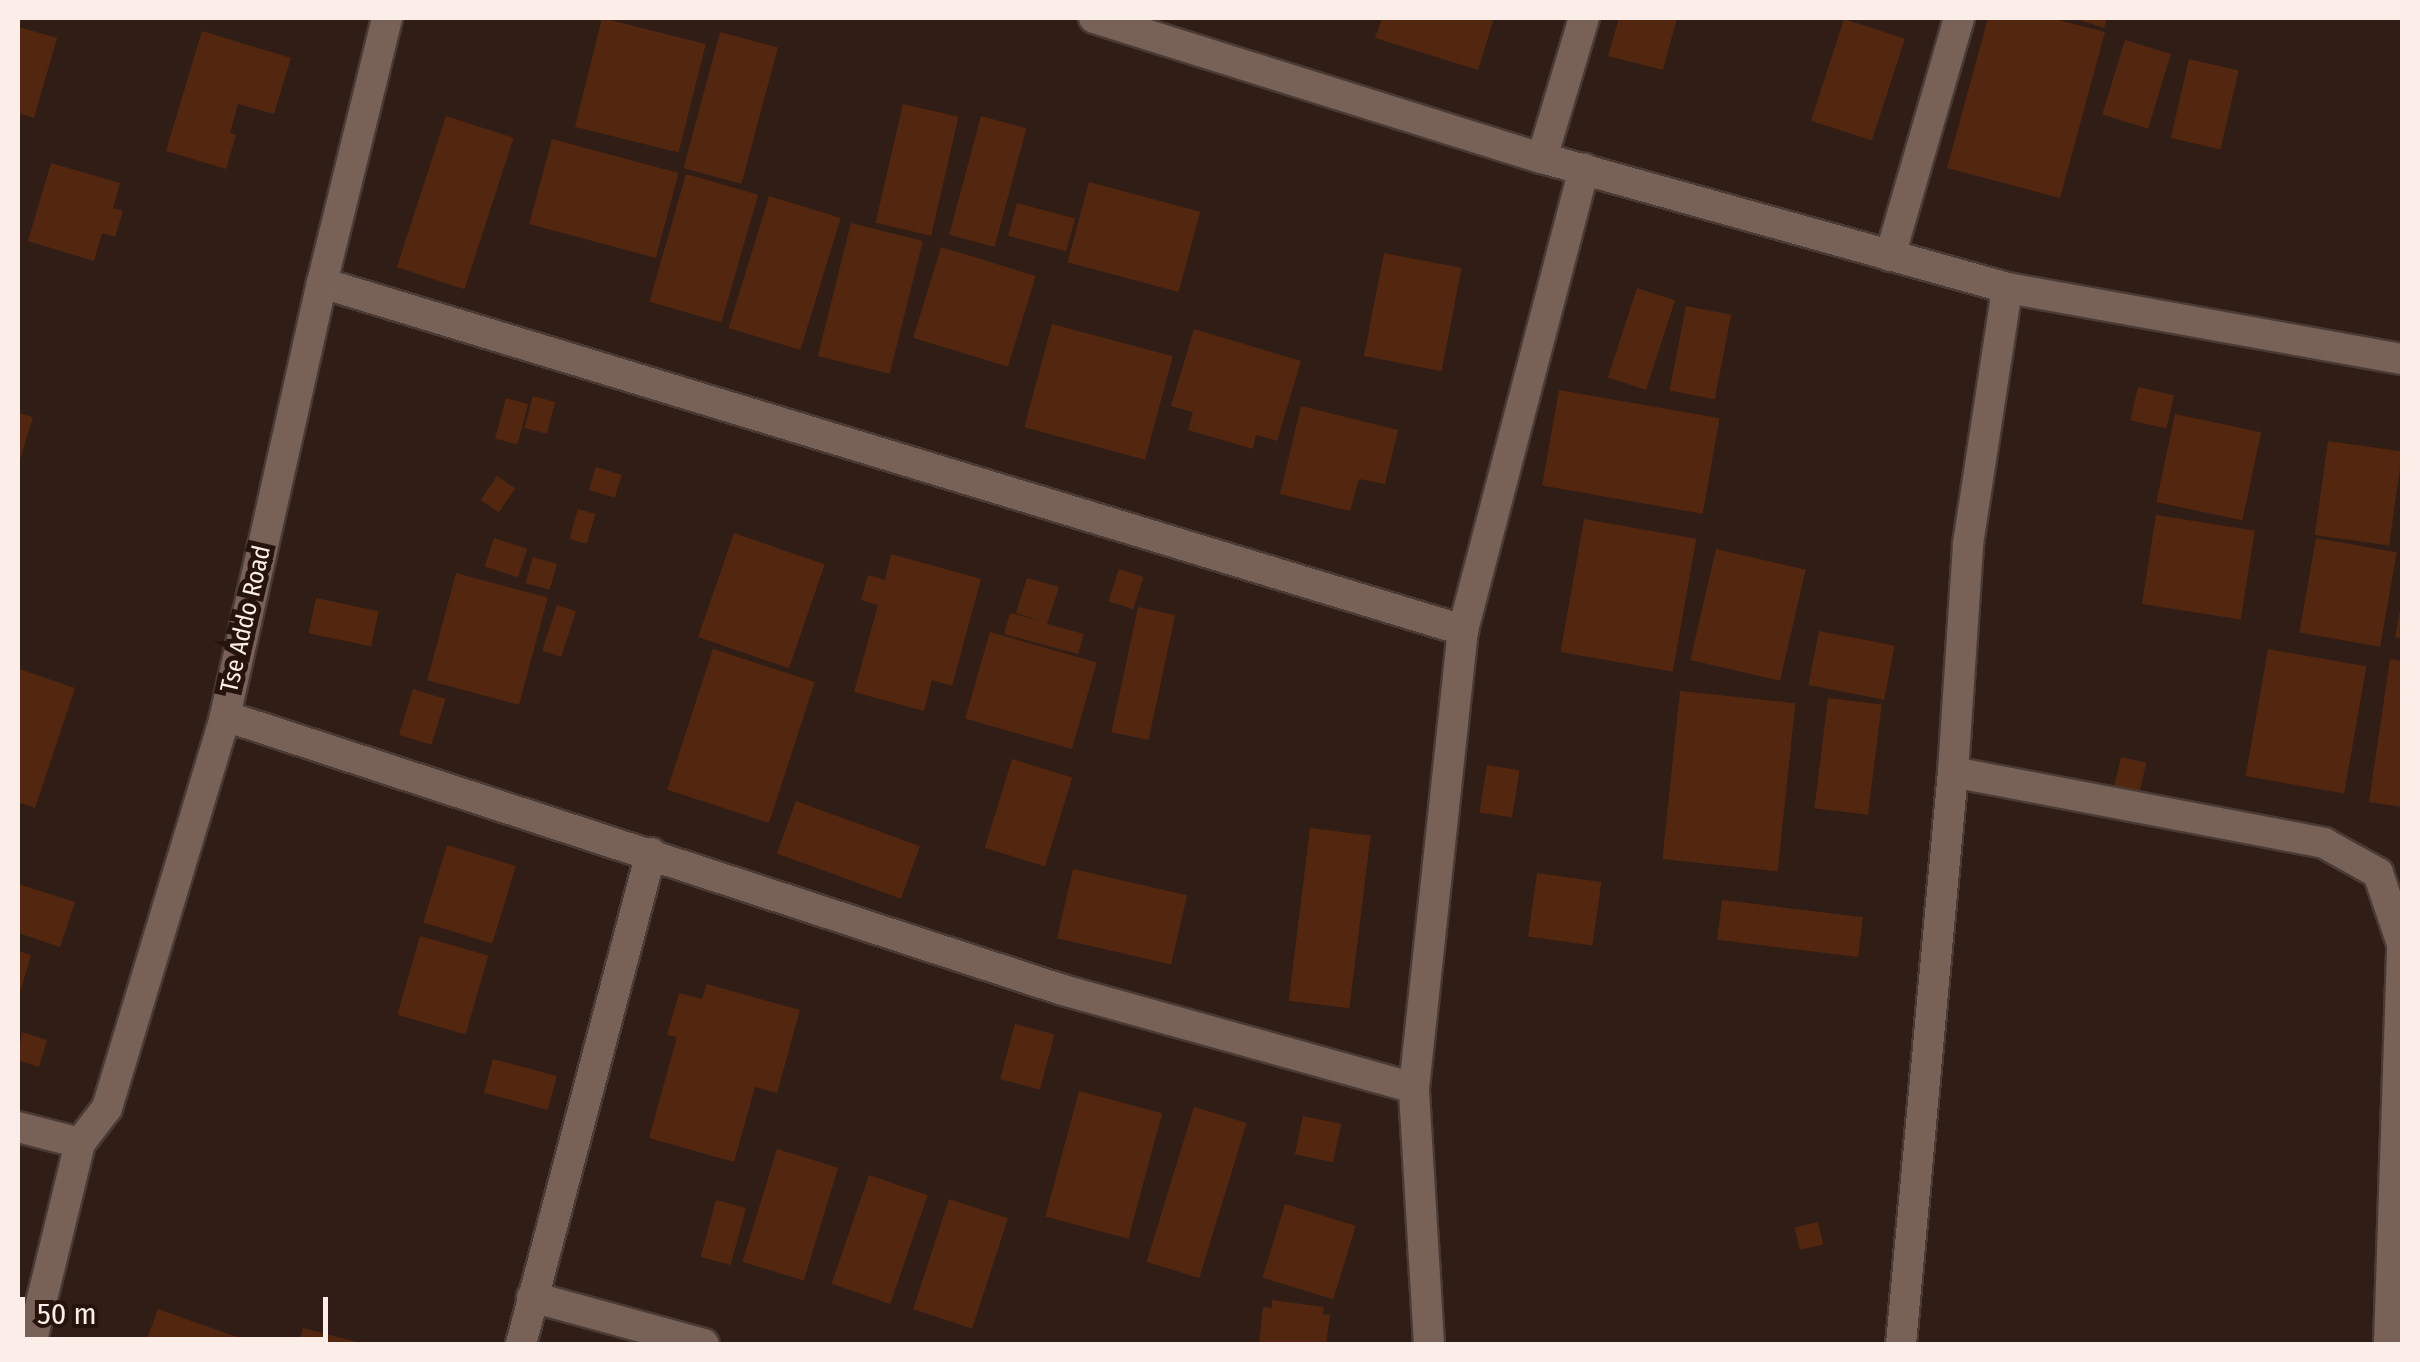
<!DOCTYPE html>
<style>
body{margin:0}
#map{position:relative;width:2420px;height:1362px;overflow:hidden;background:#301d15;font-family:"Fira Sans Condensed",sans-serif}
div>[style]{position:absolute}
.building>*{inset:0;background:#53270f;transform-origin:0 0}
.roads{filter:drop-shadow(2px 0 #493a35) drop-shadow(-2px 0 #493a35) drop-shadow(0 2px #493a35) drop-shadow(0 -2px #493a35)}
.minor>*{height:30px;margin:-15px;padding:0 15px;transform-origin:15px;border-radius:15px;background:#786258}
span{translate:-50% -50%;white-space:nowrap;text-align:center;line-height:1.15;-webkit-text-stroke:10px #26140c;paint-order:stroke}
.street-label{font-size:25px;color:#fbeee8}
.frame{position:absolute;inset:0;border:20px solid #fbeee8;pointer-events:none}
.scale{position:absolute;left:20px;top:1297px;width:308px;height:45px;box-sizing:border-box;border:5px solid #fbeee8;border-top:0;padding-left:12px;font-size:30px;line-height:35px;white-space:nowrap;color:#fbeee8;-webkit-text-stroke:8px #26140c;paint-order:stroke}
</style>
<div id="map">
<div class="building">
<div style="clip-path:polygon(18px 18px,22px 18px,19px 27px,57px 38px,34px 118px,18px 113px)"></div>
<div style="left:602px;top:18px;width:107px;height:112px;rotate:14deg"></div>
<div style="clip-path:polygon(1382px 18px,1494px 18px,1478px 70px,1375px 38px)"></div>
<div style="clip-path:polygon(1619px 18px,1677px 18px,1663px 70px,1608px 56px)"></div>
<div style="clip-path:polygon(1988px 18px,2050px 18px,2105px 32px,2060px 198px,1947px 168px)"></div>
<div style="clip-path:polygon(2073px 18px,2107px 18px,2104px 28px)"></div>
<div style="left:1844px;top:19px;width:64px;height:107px;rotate:18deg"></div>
<div style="clip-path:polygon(202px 31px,291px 58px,274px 114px,238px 104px,230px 133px,236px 135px,226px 169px,166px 151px)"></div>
<div style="left:720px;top:32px;width:60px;height:141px;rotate:15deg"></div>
<div style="left:2125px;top:40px;width:48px;height:78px;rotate:17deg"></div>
<div style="left:2189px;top:59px;width:51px;height:81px;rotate:13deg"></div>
<div style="left:903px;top:104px;width:57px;height:122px;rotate:13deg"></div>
<div style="left:446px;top:116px;width:71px;height:159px;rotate:18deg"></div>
<div style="left:981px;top:116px;width:47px;height:123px;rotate:15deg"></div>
<div style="left:552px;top:139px;width:131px;height:88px;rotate:15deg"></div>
<div style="clip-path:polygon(51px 163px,120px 183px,113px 208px,123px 211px,115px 237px,102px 233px,94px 261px,28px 241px)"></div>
<div style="left:686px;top:174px;width:75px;height:133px;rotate:16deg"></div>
<div style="left:1089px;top:182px;width:115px;height:83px;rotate:15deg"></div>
<div style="left:769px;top:196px;width:75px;height:138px;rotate:17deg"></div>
<div style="left:1017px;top:203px;width:60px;height:34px;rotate:15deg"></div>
<div style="left:851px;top:223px;width:74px;height:137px;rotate:14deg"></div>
<div style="left:941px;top:247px;width:99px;height:95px;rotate:17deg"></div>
<div style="left:1384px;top:253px;width:79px;height:105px;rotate:11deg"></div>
<div style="left:1637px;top:288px;width:40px;height:94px;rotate:18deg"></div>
<div style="left:1686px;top:306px;width:46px;height:86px;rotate:11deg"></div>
<div style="left:1052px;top:324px;width:125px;height:107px;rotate:15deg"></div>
<div style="clip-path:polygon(1194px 329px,1301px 361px,1277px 441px,1256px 435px,1253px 449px,1188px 430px,1193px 412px,1171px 406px)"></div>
<div style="left:2138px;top:387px;width:37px;height:34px;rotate:13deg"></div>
<div style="left:1559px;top:390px;width:163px;height:97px;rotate:10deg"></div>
<div style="left:533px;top:396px;width:23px;height:33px;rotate:15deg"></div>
<div style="left:506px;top:398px;width:23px;height:42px;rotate:15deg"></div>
<div style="clip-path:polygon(1301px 406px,1398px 430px,1385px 484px,1359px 479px,1350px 511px,1280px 494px)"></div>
<div style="clip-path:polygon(18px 413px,33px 417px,18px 466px)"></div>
<div style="left:2175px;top:414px;width:88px;height:90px;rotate:12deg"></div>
<div style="left:2328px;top:441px;width:75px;height:95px;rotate:8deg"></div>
<div style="left:596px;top:467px;width:27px;height:24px;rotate:17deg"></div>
<div style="left:497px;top:476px;width:22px;height:29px;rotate:34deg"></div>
<div style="left:578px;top:509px;width:18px;height:31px;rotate:16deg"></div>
<div style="left:2156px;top:515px;width:100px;height:90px;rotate:9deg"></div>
<div style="left:1584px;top:519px;width:114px;height:135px;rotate:10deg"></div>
<div style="left:734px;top:533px;width:96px;height:110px;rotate:19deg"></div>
<div style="left:494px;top:538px;width:35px;height:30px;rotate:18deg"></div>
<div style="left:2316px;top:538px;width:82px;height:96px;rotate:10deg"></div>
<div style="left:1716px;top:549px;width:92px;height:114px;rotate:13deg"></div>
<div style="clip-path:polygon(891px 554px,981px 579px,952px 686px,932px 680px,924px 711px,854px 692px,878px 605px,861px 600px,868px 575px,885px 580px)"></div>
<div style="left:533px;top:557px;width:25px;height:27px;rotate:16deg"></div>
<div style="left:1119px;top:569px;width:26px;height:34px;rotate:18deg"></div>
<div style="left:456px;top:573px;width:95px;height:111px;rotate:15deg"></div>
<div style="clip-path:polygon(1027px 578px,1059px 587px,1047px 624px,1084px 634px,1078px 654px,1004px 634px,1010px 613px,1040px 621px,1016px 613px)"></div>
<div style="left:316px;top:598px;width:64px;height:36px;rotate:12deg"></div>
<div style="left:557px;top:605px;width:20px;height:48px;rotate:18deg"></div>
<div style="clip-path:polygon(2401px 605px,2402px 605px,2402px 639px,2395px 637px)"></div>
<div style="left:1138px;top:607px;width:38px;height:128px;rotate:12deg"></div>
<div style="left:1819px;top:631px;width:77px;height:55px;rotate:11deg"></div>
<div style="left:990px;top:632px;width:111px;height:90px;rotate:16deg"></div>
<div style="left:713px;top:649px;width:107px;height:148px;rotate:18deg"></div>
<div style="left:2268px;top:649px;width:100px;height:129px;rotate:10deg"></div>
<div style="clip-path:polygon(2390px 659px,2402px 661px,2402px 807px,2369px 802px)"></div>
<div style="clip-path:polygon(19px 669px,75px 688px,35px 808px,18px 802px)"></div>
<div style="left:413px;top:689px;width:34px;height:48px;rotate:17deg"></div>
<div style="left:1680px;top:691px;width:116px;height:169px;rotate:6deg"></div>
<div style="left:1828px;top:698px;width:54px;height:111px;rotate:7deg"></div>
<div style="left:2121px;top:757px;width:26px;height:30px;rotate:13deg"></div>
<div style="left:1012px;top:759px;width:63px;height:93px;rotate:17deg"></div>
<div style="left:1487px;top:765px;width:33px;height:48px;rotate:9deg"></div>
<div style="left:796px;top:801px;width:132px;height:56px;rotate:20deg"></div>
<div style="left:1310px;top:828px;width:61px;height:174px;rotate:7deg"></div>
<div style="left:447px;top:845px;width:72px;height:81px;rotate:17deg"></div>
<div style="left:1073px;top:869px;width:117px;height:71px;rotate:13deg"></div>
<div style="left:1537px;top:873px;width:65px;height:64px;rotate:8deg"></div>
<div style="clip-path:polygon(18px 884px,75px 902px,60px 947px,18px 933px)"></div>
<div style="left:1722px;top:900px;width:142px;height:40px;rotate:7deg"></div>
<div style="left:420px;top:936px;width:71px;height:82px;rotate:16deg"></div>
<div style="clip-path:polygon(18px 951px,31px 955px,18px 999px)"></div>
<div style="clip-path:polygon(707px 984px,800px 1010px,777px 1093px,755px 1087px,734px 1162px,649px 1138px,677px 1037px,667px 1035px,679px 993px,702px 999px)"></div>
<div style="left:1015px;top:1024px;width:41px;height:57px;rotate:15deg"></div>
<div style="clip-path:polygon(22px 1032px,47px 1040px,39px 1067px,18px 1060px)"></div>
<div style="left:493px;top:1059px;width:66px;height:35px;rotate:15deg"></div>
<div style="left:1079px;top:1091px;width:86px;height:130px;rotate:15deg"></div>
<div style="left:1194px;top:1107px;width:55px;height:162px;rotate:17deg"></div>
<div style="left:1303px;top:1116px;width:39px;height:39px;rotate:12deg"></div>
<div style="left:777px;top:1149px;width:64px;height:118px;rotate:17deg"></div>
<div style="left:869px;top:1175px;width:62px;height:115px;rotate:19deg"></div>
<div style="left:949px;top:1199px;width:62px;height:116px;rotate:18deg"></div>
<div style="left:716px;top:1200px;width:31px;height:59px;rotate:15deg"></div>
<div style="left:1285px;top:1204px;width:74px;height:77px;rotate:17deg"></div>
<div style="left:1818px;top:1222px;width:23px;height:24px;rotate:77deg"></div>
<div style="clip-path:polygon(1272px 1300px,1324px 1307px,1323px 1314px,1330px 1315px,1326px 1344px,1259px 1344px,1263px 1307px,1272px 1308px)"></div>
<div style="clip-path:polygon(158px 1309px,257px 1344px,145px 1344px)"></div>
<div style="clip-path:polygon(303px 1328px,361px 1343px,360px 1344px,299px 1344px)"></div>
</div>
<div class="roads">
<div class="minor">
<div style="left:1094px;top:18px;width:469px;rotate:17.4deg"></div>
<div style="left:1542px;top:158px;width:483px;rotate:15.6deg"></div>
<div style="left:2007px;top:288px;width:401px;rotate:10.2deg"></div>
<div style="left:1542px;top:158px;width:146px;rotate:-73.3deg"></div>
<div style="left:1890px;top:256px;width:248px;rotate:-73.8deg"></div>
<div style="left:322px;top:283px;width:1193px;rotate:16.92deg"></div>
<div style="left:225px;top:716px;width:882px;rotate:18.11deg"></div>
<div style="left:1063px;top:990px;width:364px;rotate:15.6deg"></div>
<div style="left:1953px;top:772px;width:378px;rotate:10.8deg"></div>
<div style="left:2324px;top:843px;width:62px;rotate:29.1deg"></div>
<div style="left:2378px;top:873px;width:75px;rotate:71.3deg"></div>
<div style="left:18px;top:1127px;width:64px;rotate:14.5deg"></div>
<div style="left:532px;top:1297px;width:178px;rotate:15.3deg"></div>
<div style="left:31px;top:1344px;width:207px;rotate:-76.3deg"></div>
<div style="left:80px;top:1143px;width:44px;rotate:-52.4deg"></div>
<div style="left:107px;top:1108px;width:409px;rotate:-73.2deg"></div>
<div style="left:225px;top:716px;width:444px;rotate:-77.4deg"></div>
<div style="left:322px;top:283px;width:273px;rotate:-76.2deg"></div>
<div style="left:521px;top:1344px;width:508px;rotate:-75.17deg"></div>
<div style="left:1429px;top:1344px;width:256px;rotate:-93.4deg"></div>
<div style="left:1414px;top:1088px;width:461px;rotate:-83.9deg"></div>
<div style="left:1463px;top:630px;width:477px;rotate:-75.3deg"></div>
<div style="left:1901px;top:1344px;width:574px;rotate:-84.81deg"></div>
<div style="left:1953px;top:772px;width:228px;rotate:-86.2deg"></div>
<div style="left:1968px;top:544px;width:259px;rotate:-81.3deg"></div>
<div style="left:2389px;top:1344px;width:400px;rotate:-88.1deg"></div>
</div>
</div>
<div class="street-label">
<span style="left:246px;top:619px;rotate:-77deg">Tse Addo Road</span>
</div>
<div class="frame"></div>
<div class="scale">50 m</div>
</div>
